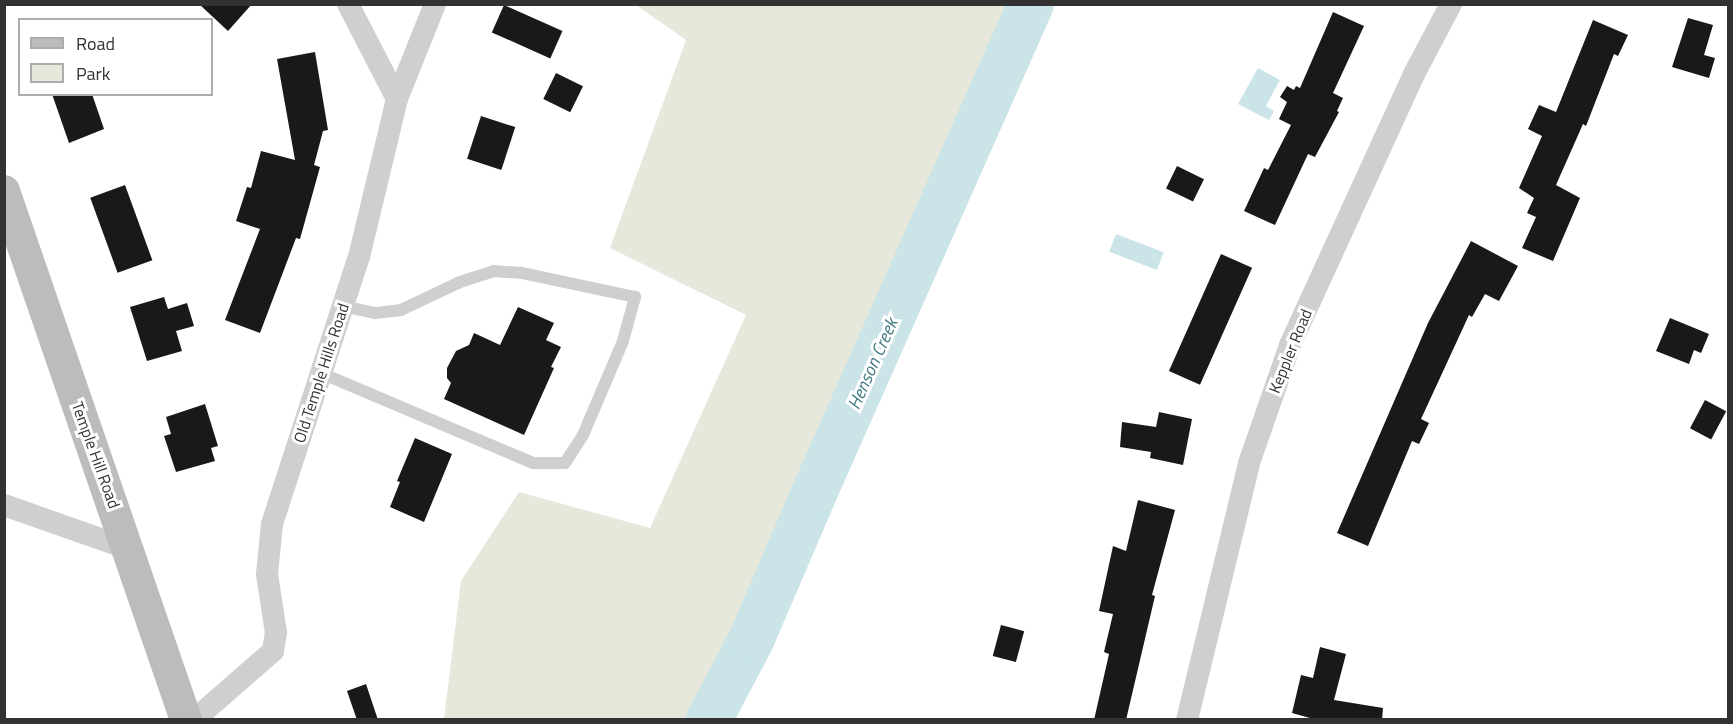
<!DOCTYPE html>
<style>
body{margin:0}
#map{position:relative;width:1733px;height:724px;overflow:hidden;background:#fff;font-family:"Titillium Web",sans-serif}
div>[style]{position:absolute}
.green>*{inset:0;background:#e5e8db}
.water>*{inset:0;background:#cae4e7;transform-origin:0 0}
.river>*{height:46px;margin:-23px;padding:0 23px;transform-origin:23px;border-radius:23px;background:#cae4e7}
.building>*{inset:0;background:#191919;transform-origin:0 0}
.lane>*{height:12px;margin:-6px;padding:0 6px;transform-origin:6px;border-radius:6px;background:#cfcfcf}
.street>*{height:22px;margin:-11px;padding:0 11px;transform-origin:11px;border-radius:11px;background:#cfcfcf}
.secondary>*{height:32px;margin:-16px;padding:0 16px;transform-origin:16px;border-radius:16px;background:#bcbcbc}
span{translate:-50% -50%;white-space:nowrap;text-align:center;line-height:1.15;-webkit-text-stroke:6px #fff;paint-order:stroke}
.street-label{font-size:16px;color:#323232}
.water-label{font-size:18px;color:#417a82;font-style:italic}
.frame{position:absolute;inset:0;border:6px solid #323232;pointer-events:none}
.legend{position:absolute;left:18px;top:18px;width:195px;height:78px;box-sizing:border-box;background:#fff;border:2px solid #adadad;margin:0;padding:8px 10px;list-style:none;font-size:18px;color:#323232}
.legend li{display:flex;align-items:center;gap:12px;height:30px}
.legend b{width:30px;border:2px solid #adadad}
</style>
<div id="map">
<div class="green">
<div style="clip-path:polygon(636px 5px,1006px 5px,723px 719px,444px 719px,461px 581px,519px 492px,650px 528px,746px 315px,610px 248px,686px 40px)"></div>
</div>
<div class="water">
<div style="clip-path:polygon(1258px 68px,1280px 80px,1266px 106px,1274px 111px,1269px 120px,1238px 104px)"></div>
<div style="left:1116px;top:234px;width:51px;height:19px;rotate:21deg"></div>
</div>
<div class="river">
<div style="left:709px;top:720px;width:93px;rotate:-62.3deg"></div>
<div style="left:752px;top:638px;width:160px;rotate:-66.8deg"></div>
<div style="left:815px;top:491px;width:533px;rotate:-66.08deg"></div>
</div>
<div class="building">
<div style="clip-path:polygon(199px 4px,252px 4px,228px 31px)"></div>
<div style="left:504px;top:5px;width:64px;height:30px;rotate:24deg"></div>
<div style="clip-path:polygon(1333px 12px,1364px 26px,1333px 93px,1343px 98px,1337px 111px,1339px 112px,1315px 157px,1308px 154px,1275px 225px,1244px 211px,1264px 168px,1268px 170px,1291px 125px,1279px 119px,1287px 102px,1280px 97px,1287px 86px,1294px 90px,1296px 86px,1300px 88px)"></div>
<div style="clip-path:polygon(1688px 18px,1713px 25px,1704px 55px,1715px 58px,1709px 78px,1672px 67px)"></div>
<div style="clip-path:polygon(1593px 20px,1628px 35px,1618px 56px,1614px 54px,1586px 126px,1583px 124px,1556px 185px,1580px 198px,1553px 261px,1522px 248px,1536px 217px,1527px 213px,1534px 198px,1519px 188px,1542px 136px,1528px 129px,1539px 105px,1556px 112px)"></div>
<div style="clip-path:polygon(315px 52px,328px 130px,323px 131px,314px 165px,320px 167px,300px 239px,296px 238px,260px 333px,225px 320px,260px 229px,236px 221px,247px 187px,251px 188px,261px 151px,295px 160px,277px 59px)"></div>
<div style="left:556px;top:73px;width:30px;height:29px;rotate:26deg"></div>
<div style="clip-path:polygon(52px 94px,92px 94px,104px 129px,69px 143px)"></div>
<div style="left:481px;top:116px;width:36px;height:45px;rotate:18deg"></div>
<div style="left:1177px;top:166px;width:30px;height:25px;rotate:26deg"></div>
<div style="left:125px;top:185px;width:80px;height:37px;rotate:70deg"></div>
<div style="clip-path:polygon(1471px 241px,1518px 266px,1499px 301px,1485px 294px,1472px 317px,1469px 315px,1421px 419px,1429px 423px,1419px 444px,1412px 441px,1368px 546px,1337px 533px,1428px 323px)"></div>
<div style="left:1221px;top:254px;width:34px;height:128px;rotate:24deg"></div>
<div style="clip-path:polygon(164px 297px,168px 309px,187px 303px,194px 326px,176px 331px,182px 351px,147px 361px,130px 307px)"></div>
<div style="clip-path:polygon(518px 307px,554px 323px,546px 340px,561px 347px,551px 367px,554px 368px,524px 435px,444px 399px,451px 383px,447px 378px,447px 368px,456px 351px,469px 345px,474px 333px,500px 345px)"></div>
<div style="clip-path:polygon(1670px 318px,1709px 334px,1701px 353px,1694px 350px,1689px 364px,1656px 351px)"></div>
<div style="left:1705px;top:400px;width:24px;height:32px;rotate:28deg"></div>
<div style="clip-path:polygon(205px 404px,218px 446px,211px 448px,215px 461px,176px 472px,164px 436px,171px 434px,166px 417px)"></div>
<div style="clip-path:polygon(1159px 412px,1192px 419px,1183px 465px,1150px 458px,1151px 452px,1120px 447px,1122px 422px,1156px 427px)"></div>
<div style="clip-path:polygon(415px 438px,452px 454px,424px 522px,390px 507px,400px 482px,397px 481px)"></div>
<div style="clip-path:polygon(1138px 500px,1175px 510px,1152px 595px,1155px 596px,1126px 720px,1094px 720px,1109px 654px,1104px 652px,1113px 614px,1099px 611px,1113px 546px,1126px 551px)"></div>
<div style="left:1001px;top:625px;width:24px;height:32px;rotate:15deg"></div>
<div style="clip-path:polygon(1320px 647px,1346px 654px,1334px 700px,1383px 708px,1382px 720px,1317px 720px,1292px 713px,1301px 675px,1313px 678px)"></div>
<div style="clip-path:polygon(366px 684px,378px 720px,357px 720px,347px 691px)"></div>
</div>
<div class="lane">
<div style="left:321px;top:373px;width:230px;rotate:23deg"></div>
<div style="left:533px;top:463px;width:32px"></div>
<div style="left:565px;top:463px;width:33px;rotate:-57deg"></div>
<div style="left:583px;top:435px;width:102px;rotate:-66.9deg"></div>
<div style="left:623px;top:341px;width:46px;rotate:-74.7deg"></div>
<div style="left:635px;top:297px;width:116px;rotate:-168deg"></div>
<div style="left:522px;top:273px;width:28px;rotate:-176deg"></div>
<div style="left:494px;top:271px;width:38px;rotate:162deg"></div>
<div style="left:458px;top:283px;width:63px;rotate:154.7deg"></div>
<div style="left:401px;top:310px;width:26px;rotate:173deg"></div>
<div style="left:375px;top:313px;width:33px;rotate:-168deg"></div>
</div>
<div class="street">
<div style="left:397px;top:99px;width:102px;rotate:-68.2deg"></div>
<div style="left:4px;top:505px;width:133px;rotate:19.4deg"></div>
<div style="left:194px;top:720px;width:105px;rotate:-41.1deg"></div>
<div style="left:273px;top:651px;width:18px;rotate:-81deg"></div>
<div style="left:276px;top:633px;width:60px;rotate:-98.7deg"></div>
<div style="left:267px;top:574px;width:50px;rotate:-84.3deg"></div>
<div style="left:272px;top:524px;width:281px;rotate:-72deg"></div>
<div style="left:359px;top:257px;width:163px;rotate:-76.5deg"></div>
<div style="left:397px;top:99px;width:107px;rotate:-117.3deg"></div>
<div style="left:1187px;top:720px;width:264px;rotate:-76.4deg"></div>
<div style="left:1249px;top:463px;width:125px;rotate:-70.8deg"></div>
<div style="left:1290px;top:345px;width:298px;rotate:-65.4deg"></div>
<div style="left:1414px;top:74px;width:79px;rotate:-62.1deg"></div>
</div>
<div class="secondary">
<div style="left:4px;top:191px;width:559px;rotate:71.01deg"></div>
</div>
<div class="street-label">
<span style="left:1290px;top:351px;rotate:-68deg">Keppler Road</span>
<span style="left:321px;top:373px;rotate:-72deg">Old Temple Hills Road</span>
<span style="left:96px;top:455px;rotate:70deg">Temple Hill Road</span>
</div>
<div class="water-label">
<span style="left:873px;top:364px;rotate:-66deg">Henson Creek</span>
</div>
<div class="frame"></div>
<ul class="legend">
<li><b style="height:8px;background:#bcbcbc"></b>Road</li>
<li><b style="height:16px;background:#e5e8db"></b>Park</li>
</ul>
</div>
